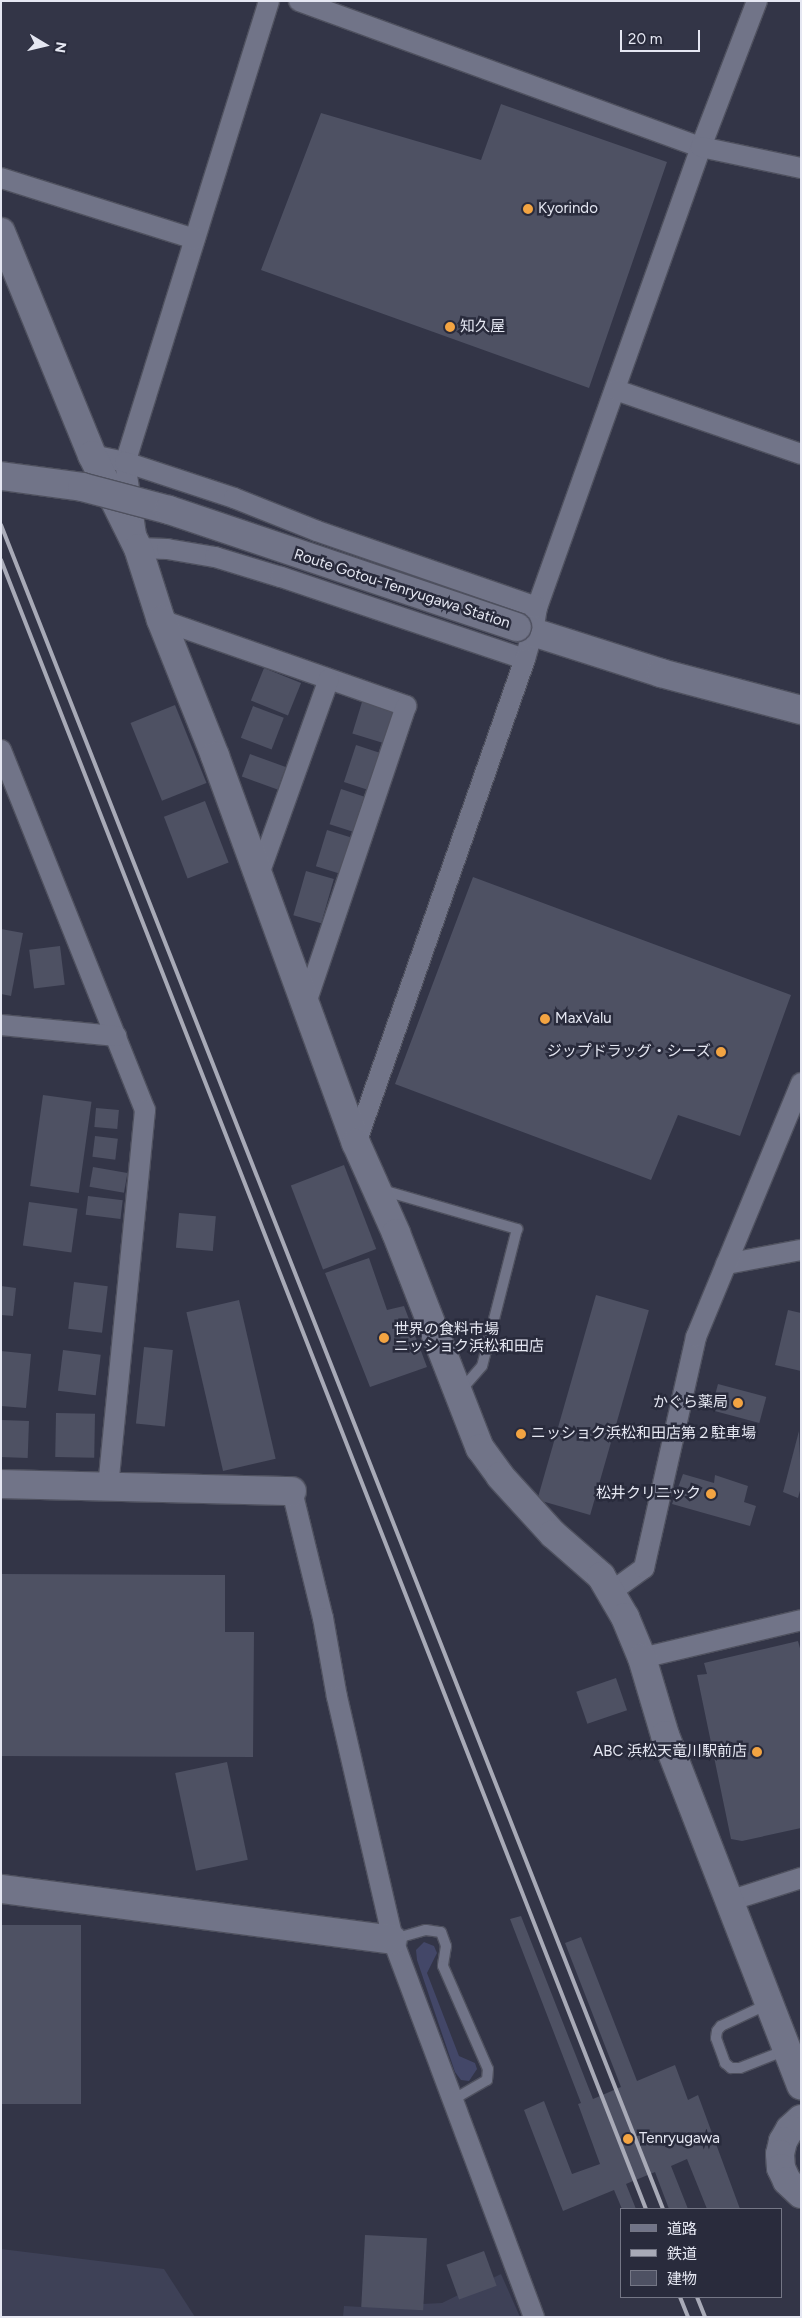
<!DOCTYPE html>
<meta charset="utf-8">
<style>
body{margin:0}
#map{position:relative;width:802px;height:2318px;overflow:hidden;background:#333547;font-family:Figtree,"Noto Sans JP",sans-serif}
div>[style]{position:absolute}
.built>*{inset:0;background:#3e4157}
.green>*{inset:0;background:#434768}
.building>*{inset:0;background:#4e5163;transform-origin:0 0}
.roads{filter:drop-shadow(1px 0 #4f515f) drop-shadow(-1px 0 #4f515f) drop-shadow(0 1px #4f515f) drop-shadow(0 -1px #4f515f)}
.lane>*{height:10px;margin:-5px;padding:0 5px;transform-origin:5px;border-radius:5px;background:#717488}
.street>*{height:20px;margin:-10px;padding:0 10px;transform-origin:10px;border-radius:10px;background:#717488}
.secondary>*{height:28px;margin:-14px;padding:0 14px;transform-origin:14px;border-radius:14px;background:#717488}
.rail>*{height:4px;margin:-2px;padding:0 2px;transform-origin:2px;border-radius:2px;background:#a8aab7}
.bridges{filter:drop-shadow(1px 0 #4f515f) drop-shadow(-1px 0 #4f515f) drop-shadow(0 1px #4f515f) drop-shadow(0 -1px #4f515f)}
.secondary-bridge>*{height:28px;margin:-14px;padding:0 14px;transform-origin:14px;border-radius:14px;background:#717488}
.dots>*{width:14px;height:14px;translate:-50% -50%;box-sizing:border-box;border:2px solid #292b3c;border-radius:50%}
span{translate:-50% -50%;white-space:nowrap;text-align:center;line-height:1.15;-webkit-text-stroke:5px #292b3c;paint-order:stroke}
.poi-label{font-size:15px;color:#e5e7f2}
.left{translate:0 -50%;text-align:left}
.right{translate:-100% -50%;text-align:right}
.street-label{font-size:15px;color:#e5e7f2}
.frame{position:absolute;inset:0;border:2px solid #e5e7f2;pointer-events:none}
.legend{position:absolute;left:620px;top:2208px;width:162px;height:90px;box-sizing:border-box;background:#292b3c;border:1px solid #747685;margin:0;padding:6px 9px;list-style:none;font-size:15px;color:#e5e7f2}
.legend li{display:flex;align-items:center;gap:10px;height:25px}
.legend b{width:25px;border:1px solid #747685}
.north{position:absolute;left:20px;top:20px;width:50px;height:50px;-webkit-text-stroke:4px #292b3c;paint-order:stroke;rotate:99deg;font-size:14px;font-weight:700;line-height:20px;text-align:center;color:#e5e7f2}
.north::after{content:'';display:block;margin:auto;width:18px;height:22px;background:#e5e7f2;clip-path:polygon(50% 0,100% 100%,50% 72%,0 100%)}
.scale{position:absolute;left:620px;top:30px;width:80px;height:22px;box-sizing:border-box;border:2px solid #e5e7f2;border-top:0;padding-left:6px;font-size:15px;line-height:18px;white-space:nowrap;color:#e5e7f2;-webkit-text-stroke:4px #292b3c;paint-order:stroke}
</style>
<div id="map">
<div class="built">
<div style="clip-path:polygon(1px 2249px,164px 2269px,195px 2317px,1px 2317px)"></div>
<div style="clip-path:polygon(501px 2274px,520px 2317px,343px 2317px,344px 2306px,362px 2307px,442px 2303px)"></div>
</div>
<div class="green">
<div style="clip-path:polygon(424px 1942px,434px 1946px,437px 1953px,427px 1973px,459px 2056px,475px 2063px,477px 2069px,469px 2081px,461px 2080px,455px 2072px,417px 1960px,416px 1950px)"></div>
</div>
<div class="building">
<div style="clip-path:polygon(501px 104px,667px 162px,589px 388px,261px 270px,321px 113px,481px 160px)"></div>
<div style="left:264px;top:668px;width:40px;height:35px;rotate:22deg"></div>
<div style="left:362px;top:702px;width:34px;height:33px;rotate:17deg"></div>
<div style="left:175px;top:705px;width:84px;height:48px;rotate:68deg"></div>
<div style="left:253px;top:706px;width:33px;height:34px;rotate:21deg"></div>
<div style="left:356px;top:745px;width:28px;height:39px;rotate:18deg"></div>
<div style="left:250px;top:754px;width:38px;height:24px;rotate:20deg"></div>
<div style="left:341px;top:789px;width:28px;height:37px;rotate:18deg"></div>
<div style="left:205px;top:801px;width:66px;height:44px;rotate:69deg"></div>
<div style="left:327px;top:830px;width:27px;height:38px;rotate:17deg"></div>
<div style="left:306px;top:871px;width:29px;height:46px;rotate:16deg"></div>
<div style="clip-path:polygon(473px 877px,791px 995px,740px 1136px,678px 1115px,651px 1180px,395px 1084px)"></div>
<div style="clip-path:polygon(1px 929px,23px 933px,11px 996px,1px 994px)"></div>
<div style="left:60px;top:946px;width:39px;height:31px;rotate:83deg"></div>
<div style="left:43px;top:1095px;width:49px;height:92px;rotate:8deg"></div>
<div style="left:96px;top:1108px;width:23px;height:19px;rotate:5deg"></div>
<div style="left:95px;top:1136px;width:23px;height:21px;rotate:7deg"></div>
<div style="left:344px;top:1165px;width:90px;height:57px;rotate:69deg"></div>
<div style="left:93px;top:1167px;width:35px;height:20px;rotate:10deg"></div>
<div style="left:88px;top:1196px;width:35px;height:19px;rotate:7deg"></div>
<div style="left:29px;top:1202px;width:49px;height:44px;rotate:8deg"></div>
<div style="left:179px;top:1213px;width:37px;height:35px;rotate:5deg"></div>
<div style="clip-path:polygon(369px 1258px,387px 1310px,404px 1306px,427px 1367px,370px 1387px,325px 1273px)"></div>
<div style="left:74px;top:1282px;width:34px;height:47px;rotate:7deg"></div>
<div style="clip-path:polygon(1px 1286px,16px 1288px,13px 1316px,1px 1315px)"></div>
<div style="left:596px;top:1295px;width:55px;height:213px;rotate:16deg"></div>
<div style="left:239px;top:1300px;width:163px;height:54px;rotate:77deg"></div>
<div style="clip-path:polygon(788px 1310px,801px 1313px,801px 1371px,775px 1365px)"></div>
<div style="left:144px;top:1347px;width:29px;height:77px;rotate:6deg"></div>
<div style="left:63px;top:1350px;width:38px;height:41px;rotate:7deg"></div>
<div style="clip-path:polygon(1px 1351px,31px 1354px,26px 1408px,1px 1406px)"></div>
<div style="left:718px;top:1384px;width:50px;height:27px;rotate:15deg"></div>
<div style="left:56px;top:1413px;width:39px;height:44px;rotate:1deg"></div>
<div style="left:1px;top:1420px;width:28px;height:37px;rotate:2deg"></div>
<div style="clip-path:polygon(799px 1431px,801px 1487px,798px 1498px,783px 1492px)"></div>
<div style="clip-path:polygon(683px 1474px,714px 1483px,715px 1475px,748px 1486px,744px 1502px,756px 1506px,750px 1526px,672px 1504px)"></div>
<div style="clip-path:polygon(1px 1574px,225px 1575px,225px 1632px,254px 1632px,253px 1757px,1px 1756px)"></div>
<div style="clip-path:polygon(798px 1641px,801px 1652px,801px 1828px,742px 1841px,731px 1839px,697px 1675px,707px 1674px,704px 1663px)"></div>
<div style="left:616px;top:1678px;width:34px;height:42px;rotate:71deg"></div>
<div style="left:227px;top:1762px;width:100px;height:53px;rotate:78deg"></div>
<div style="clip-path:polygon(521px 1916px,593px 2099px,621px 2087px,565px 1943px,581px 1937px,637px 2081px,675px 2065px,688px 2100px,698px 2095px,740px 2209px,707px 2209px,687px 2159px,671px 2166px,688px 2209px,669px 2209px,655px 2172px,626px 2184px,636px 2209px,622px 2209px,614px 2190px,563px 2211px,524px 2110px,544px 2101px,572px 2174px,600px 2164px,578px 2104px,581px 2103px,510px 1919px)"></div>
<div style="left:81px;top:1925px;width:179px;height:80px;rotate:90deg"></div>
<div style="left:365px;top:2235px;width:62px;height:72px;rotate:3deg"></div>
<div style="left:484px;top:2251px;width:37px;height:40px;rotate:70deg"></div>
</div>
<div class="roads">
<div class="lane">
<div style="left:382px;top:1190px;width:141px;rotate:16.1deg"></div>
<div style="left:517px;top:1229px;width:141px;rotate:104.3deg"></div>
<div style="left:482px;top:1366px;width:33px;rotate:131deg"></div>
<div style="left:394px;top:1939px;width:33px;rotate:-16deg"></div>
<div style="left:426px;top:1930px;width:15px;rotate:8deg"></div>
<div style="left:441px;top:1932px;width:15px;rotate:70deg"></div>
<div style="left:446px;top:1946px;width:20px;rotate:99deg"></div>
<div style="left:443px;top:1966px;width:112px;rotate:66.4deg"></div>
<div style="left:488px;top:2069px;width:11px;rotate:95deg"></div>
<div style="left:487px;top:2080px;width:39px;rotate:150deg"></div>
<div style="left:768px;top:2004px;width:52px;rotate:154.9deg"></div>
<div style="left:721px;top:2026px;width:6px;rotate:129deg"></div>
<div style="left:717px;top:2031px;width:7px;rotate:98deg"></div>
<div style="left:716px;top:2038px;width:27px;rotate:70deg"></div>
<div style="left:725px;top:2063px;width:8px;rotate:40deg"></div>
<div style="left:731px;top:2068px;width:9px"></div>
<div style="left:740px;top:2068px;width:49px;rotate:-21.4deg"></div>
</div>
<div class="street">
<div style="left:269px;top:1px;width:483px;rotate:107.3deg"></div>
<div style="left:125px;top:462px;width:87px;rotate:81.4deg"></div>
<div style="left:138px;top:548px;width:29px;rotate:2deg"></div>
<div style="left:167px;top:549px;width:49px;rotate:9.5deg"></div>
<div style="left:215px;top:557px;width:69px;rotate:16.9deg"></div>
<div style="left:281px;top:577px;width:257px;rotate:18.6deg"></div>
<div style="left:299px;top:1px;width:428px;rotate:20deg"></div>
<div style="left:701px;top:147px;width:488px;rotate:109.6deg"></div>
<div style="left:537px;top:607px;width:24px;rotate:99deg"></div>
<div style="left:533px;top:631px;width:29px;rotate:106deg"></div>
<div style="left:525px;top:659px;width:513px;rotate:109.25deg"></div>
<div style="left:757px;top:1px;width:156px;rotate:111deg"></div>
<div style="left:701px;top:147px;width:102px;rotate:11.9deg"></div>
<div style="left:1px;top:178px;width:203px;rotate:17.5deg"></div>
<div style="left:616px;top:390px;width:196px;rotate:19.1deg"></div>
<div style="left:92px;top:455px;width:34px;rotate:12deg"></div>
<div style="left:125px;top:462px;width:115px;rotate:18.3deg"></div>
<div style="left:234px;top:498px;width:89px;rotate:21.7deg"></div>
<div style="left:317px;top:531px;width:233px;rotate:19.1deg"></div>
<div style="left:161px;top:620px;width:260px;rotate:19.3deg"></div>
<div style="left:406px;top:706px;width:314px;rotate:108.6deg"></div>
<div style="left:1px;top:750px;width:388px;rotate:68.2deg"></div>
<div style="left:145px;top:1110px;width:379px;rotate:95.6deg"></div>
<div style="left:258px;top:877px;width:210px;rotate:-70.3deg"></div>
<div style="left:1px;top:1025px;width:116px;rotate:5.5deg"></div>
<div style="left:726px;top:1264px;width:76px;rotate:-10.6deg"></div>
<div style="left:292px;top:1491px;width:131px;rotate:76.3deg"></div>
<div style="left:323px;top:1618px;width:80px;rotate:80deg"></div>
<div style="left:337px;top:1697px;width:249px;rotate:77deg"></div>
<div style="left:393px;top:1940px;width:403px;rotate:69.5deg"></div>
<div style="left:611px;top:1592px;width:41px;rotate:-36deg"></div>
<div style="left:644px;top:1568px;width:237px;rotate:-77.3deg"></div>
<div style="left:696px;top:1337px;width:275px;rotate:-67.5deg"></div>
<div style="left:642px;top:1658px;width:163px;rotate:-13.4deg"></div>
<div style="left:729px;top:1901px;width:76px;rotate:-17.7deg"></div>
</div>
<div class="secondary">
<div style="left:1px;top:232px;width:241px;rotate:67.8deg"></div>
<div style="left:92px;top:455px;width:104px;rotate:63.7deg"></div>
<div style="left:138px;top:548px;width:76px;rotate:72.3deg"></div>
<div style="left:161px;top:620px;width:146px;rotate:68.3deg"></div>
<div style="left:215px;top:756px;width:412px;rotate:70deg"></div>
<div style="left:356px;top:1143px;width:98px;rotate:66deg"></div>
<div style="left:396px;top:1233px;width:231px;rotate:68.7deg"></div>
<div style="left:480px;top:1448px;width:34px;rotate:54deg"></div>
<div style="left:500px;top:1476px;width:79px;rotate:47.6deg"></div>
<div style="left:553px;top:1534px;width:64px;rotate:41.2deg"></div>
<div style="left:601px;top:1576px;width:48px;rotate:59.7deg"></div>
<div style="left:625px;top:1617px;width:44px;rotate:67.5deg"></div>
<div style="left:642px;top:1658px;width:80px;rotate:73.4deg"></div>
<div style="left:665px;top:1735px;width:376px;rotate:68.8deg"></div>
<div style="left:517px;top:627px;width:151px;rotate:17.7deg"></div>
<div style="left:661px;top:673px;width:145px;rotate:14.8deg"></div>
<div style="left:1px;top:1484px;width:291px;rotate:1.4deg"></div>
<div style="left:1px;top:1889px;width:395px;rotate:7.4deg"></div>
<div style="left:801px;top:2119px;width:15px;rotate:138deg"></div>
<div style="left:790px;top:2129px;width:14px;rotate:120deg"></div>
<div style="left:783px;top:2141px;width:13px;rotate:103deg"></div>
<div style="left:780px;top:2154px;width:14px;rotate:86deg"></div>
<div style="left:781px;top:2168px;width:14px;rotate:65deg"></div>
<div style="left:787px;top:2181px;width:19px;rotate:43deg"></div>
</div>
</div>
<div class="rail">
<div style="left:1px;top:525px;width:1809px;rotate:68.54deg"></div>
<div style="left:1px;top:560px;width:1771px;rotate:68.64deg"></div>
<div style="left:680px;top:2297px;width:22px;rotate:68deg"></div>
<div style="left:697px;top:2297px;width:22px;rotate:68deg"></div>
</div>
<div class="bridges">
<div class="secondary-bridge">
<div style="left:1px;top:476px;width:82px;rotate:7.7deg"></div>
<div style="left:82px;top:487px;width:90px;rotate:14.8deg"></div>
<div style="left:169px;top:510px;width:367px;rotate:18.6deg"></div>
</div>
</div>
<div class="dots">
<div style="left:528px;top:209px;background:#f3a442"></div>
<div style="left:450px;top:327px;background:#f3a442"></div>
<div style="left:545px;top:1019px;background:#f3a442"></div>
<div style="left:721px;top:1052px;background:#f3a442"></div>
<div style="left:384px;top:1338px;background:#f3a442"></div>
<div style="left:738px;top:1403px;background:#f3a442"></div>
<div style="left:521px;top:1434px;background:#f3a442"></div>
<div style="left:711px;top:1494px;background:#f3a442"></div>
<div style="left:757px;top:1752px;background:#f3a442"></div>
<div style="left:628px;top:2139px;background:#f3a442"></div>
</div>
<div class="poi-label">
<span class="left" style="left:538px;top:209px">Kyorindo</span>
<span class="left" style="left:460px;top:327px">知久屋</span>
<span class="left" style="left:555px;top:1019px">MaxValu</span>
<span class="right" style="left:711px;top:1052px">ジップドラッグ・シーズ</span>
<span class="left" style="left:394px;top:1338px">世界の食料市場<br>ニッショク浜松和田店</span>
<span class="right" style="left:728px;top:1403px">かぐら薬局</span>
<span class="left" style="left:531px;top:1434px">ニッショク浜松和田店第２駐車場</span>
<span class="right" style="left:701px;top:1494px">松井クリニック</span>
<span class="right" style="left:747px;top:1752px">ABC 浜松天竜川駅前店</span>
<span class="left" style="left:639px;top:2139px">Tenryugawa</span>
</div>
<div class="street-label">
<span style="left:402px;top:589px;rotate:18deg">Route Gotou-Tenryugawa Station</span>
</div>
<div class="frame"></div>
<ul class="legend">
<li><b style="height:6px;background:#717488"></b>道路</li>
<li><b style="height:6px;background:#a8aab7"></b>鉄道</li>
<li><b style="height:14px;background:#4e5163"></b>建物</li>
</ul>
<div class="north">N</div>
<div class="scale">20 m</div>
</div>
